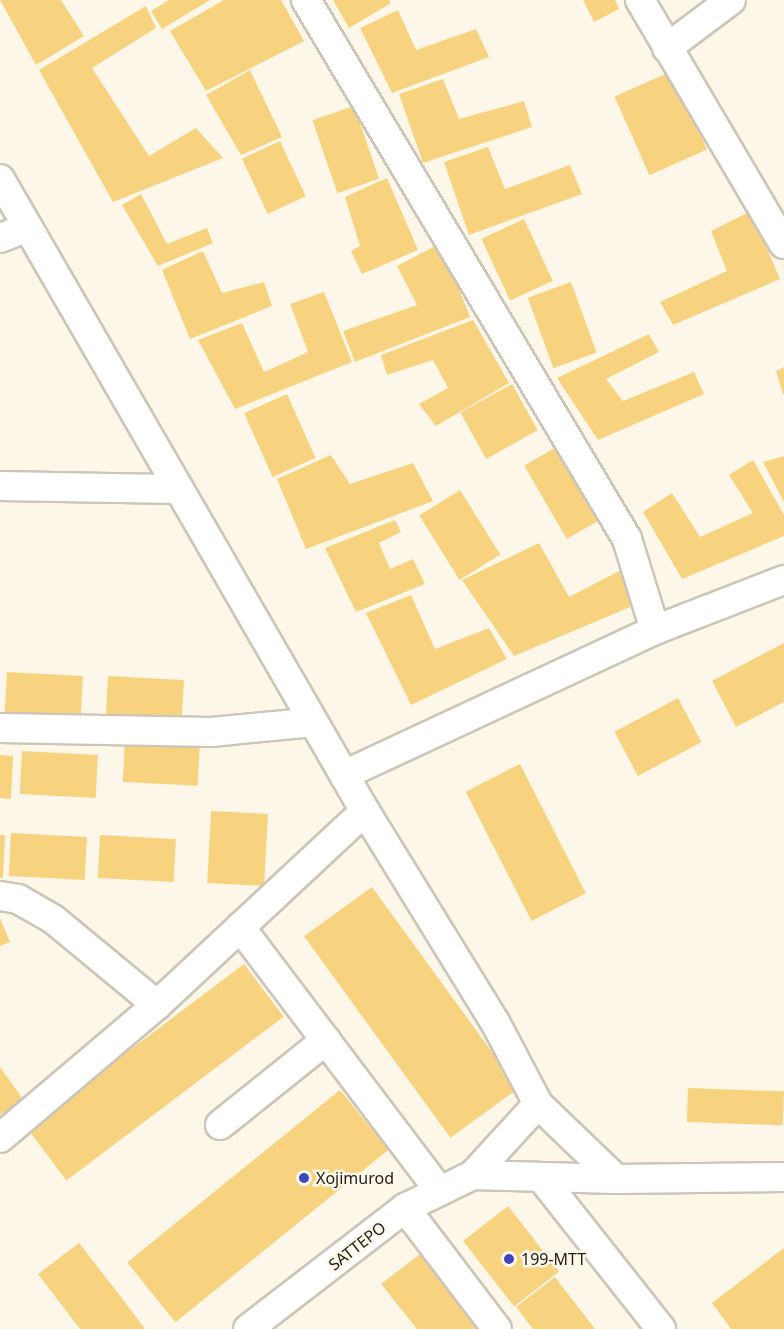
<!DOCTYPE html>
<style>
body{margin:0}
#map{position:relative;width:784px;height:1329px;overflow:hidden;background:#fdf7ea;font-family:"Noto Sans",sans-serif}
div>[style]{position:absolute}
.building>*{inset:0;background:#f7d380;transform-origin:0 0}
.roads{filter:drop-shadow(2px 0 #ccc6b9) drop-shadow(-2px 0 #ccc6b9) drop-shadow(0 2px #ccc6b9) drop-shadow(0 -2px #ccc6b9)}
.minor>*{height:28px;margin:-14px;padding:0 14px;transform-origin:14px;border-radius:14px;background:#fff}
.dots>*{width:16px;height:16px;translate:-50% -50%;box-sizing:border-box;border:3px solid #fdf7ea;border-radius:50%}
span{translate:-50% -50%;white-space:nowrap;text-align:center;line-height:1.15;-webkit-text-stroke:5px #fdf7ea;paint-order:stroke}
.poi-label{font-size:16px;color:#1e1c17}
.left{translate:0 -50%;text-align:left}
.street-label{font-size:16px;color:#1e1c17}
</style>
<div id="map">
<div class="building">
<div style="clip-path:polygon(0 0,61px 0,84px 36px,36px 65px)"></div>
<div style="clip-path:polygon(169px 0,210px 0,162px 29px,151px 11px)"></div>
<div style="clip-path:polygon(224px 0,281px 0,304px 41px,206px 91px,170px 31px)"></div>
<div style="clip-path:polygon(333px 0,389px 0,391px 3px,349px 28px)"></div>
<div style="clip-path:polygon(583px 0,615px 0,619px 9px,594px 22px)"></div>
<div style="clip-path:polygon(146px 6px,156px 28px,92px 68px,149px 156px,196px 128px,223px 158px,113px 202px,39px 70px)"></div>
<div style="clip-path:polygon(398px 10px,416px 50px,476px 29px,489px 57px,392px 93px,360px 28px)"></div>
<div style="clip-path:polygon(250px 70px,282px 137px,241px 155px,206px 95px)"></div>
<div style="left:672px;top:71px;width:86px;height:63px;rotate:66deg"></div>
<div style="clip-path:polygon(443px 79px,459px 119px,524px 101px,532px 127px,423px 163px,399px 94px)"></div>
<div style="left:354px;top:106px;width:77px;height:44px;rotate:71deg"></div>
<div style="left:280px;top:141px;width:61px;height:42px;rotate:65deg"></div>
<div style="clip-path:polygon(488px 147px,505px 189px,570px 165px,582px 194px,469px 235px,444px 162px)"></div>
<div style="clip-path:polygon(387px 178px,418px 250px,362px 274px,351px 251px,360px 246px,345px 197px)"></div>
<div style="clip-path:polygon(141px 194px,167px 244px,207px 228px,213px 243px,158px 266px,122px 205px)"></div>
<div style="clip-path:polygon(751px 211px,780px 279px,673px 325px,660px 302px,727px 271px,711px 231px)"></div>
<div style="left:524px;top:219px;width:68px;height:47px;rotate:65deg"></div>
<div style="clip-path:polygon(441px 243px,470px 317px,355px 362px,343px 331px,417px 305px,397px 266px)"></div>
<div style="clip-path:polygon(203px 251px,222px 293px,264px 282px,272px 306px,190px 339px,162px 270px)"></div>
<div style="left:571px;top:282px;width:75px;height:46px;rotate:70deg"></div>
<div style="clip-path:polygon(324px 292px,352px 362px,235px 409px,198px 340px,242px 323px,264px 372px,308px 352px,290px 304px)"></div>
<div style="clip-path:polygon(473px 320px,509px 383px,436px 426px,419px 404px,448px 388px,433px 360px,387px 375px,381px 355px)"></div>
<div style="clip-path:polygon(649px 334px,659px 352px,606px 379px,623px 401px,694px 372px,704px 394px,598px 440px,557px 378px)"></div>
<div style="clip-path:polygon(784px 367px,784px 394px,783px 394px,776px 371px)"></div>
<div style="left:512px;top:384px;width:53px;height:59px;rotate:61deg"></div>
<div style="left:287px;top:394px;width:70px;height:47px;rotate:66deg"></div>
<div style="left:558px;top:446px;width:85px;height:39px;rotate:60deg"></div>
<div style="clip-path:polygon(331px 455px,350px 484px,413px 463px,433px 501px,306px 549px,277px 479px)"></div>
<div style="clip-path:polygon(784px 456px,784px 502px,763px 462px)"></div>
<div style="clip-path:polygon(753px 460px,784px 515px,784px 536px,682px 579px,643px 512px,672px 493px,700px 537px,753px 513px,729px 475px)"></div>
<div style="left:460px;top:490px;width:76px;height:48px;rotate:58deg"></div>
<div style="clip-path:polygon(395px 520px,401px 532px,379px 543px,390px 569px,413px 559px,425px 584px,356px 612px,325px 548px)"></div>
<div style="clip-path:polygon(539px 543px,569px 597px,625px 568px,642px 602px,514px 656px,462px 580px)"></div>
<div style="clip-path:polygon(411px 595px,435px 649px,489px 628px,507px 659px,411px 705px,366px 613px)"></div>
<div style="clip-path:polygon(784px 643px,784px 702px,736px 727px,712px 681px)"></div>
<div style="left:7px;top:672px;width:76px;height:43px;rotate:3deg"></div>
<div style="left:108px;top:676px;width:76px;height:43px;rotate:3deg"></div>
<div style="left:678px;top:698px;width:50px;height:72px;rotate:62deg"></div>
<div style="left:125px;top:739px;width:75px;height:43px;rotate:3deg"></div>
<div style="left:22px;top:751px;width:76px;height:43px;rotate:3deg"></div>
<div style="clip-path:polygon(0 755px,13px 756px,11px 799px,0 798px)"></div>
<div style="left:520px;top:764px;width:145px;height:61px;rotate:63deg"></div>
<div style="left:211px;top:811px;width:57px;height:72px;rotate:3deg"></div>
<div style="left:11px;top:833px;width:76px;height:43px;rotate:3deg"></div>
<div style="clip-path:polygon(0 835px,5px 835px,3px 878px,0 878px)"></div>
<div style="left:100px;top:835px;width:76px;height:43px;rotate:3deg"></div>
<div style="left:372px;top:887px;width:249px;height:84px;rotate:54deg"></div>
<div style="clip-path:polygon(0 918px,10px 942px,0 946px)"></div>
<div style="left:244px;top:964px;width:66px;height:272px;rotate:53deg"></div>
<div style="clip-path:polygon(0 1067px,23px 1099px,0 1115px)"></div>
<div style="left:688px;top:1088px;width:96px;height:34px;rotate:2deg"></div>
<div style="left:340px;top:1090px;width:77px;height:274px;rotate:51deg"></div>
<div style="left:508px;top:1206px;width:83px;height:57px;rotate:52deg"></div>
<div style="clip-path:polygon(79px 1243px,121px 1297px,145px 1329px,80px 1329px,38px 1274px)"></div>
<div style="clip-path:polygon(784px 1248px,784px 1329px,731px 1329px,712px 1303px)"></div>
<div style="clip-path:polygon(420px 1254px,479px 1329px,417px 1329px,381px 1284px)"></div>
<div style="clip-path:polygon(555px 1277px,595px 1329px,533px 1329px,516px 1307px)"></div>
</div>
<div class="roads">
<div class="minor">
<div style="left:306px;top:0;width:627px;rotate:59.22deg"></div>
<div style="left:627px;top:539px;width:95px;rotate:72.9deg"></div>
<div style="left:640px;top:0;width:283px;rotate:59.5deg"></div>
<div style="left:667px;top:48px;width:80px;rotate:-36.9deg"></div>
<div style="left:0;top:179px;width:730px;rotate:59.99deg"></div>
<div style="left:365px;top:811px;width:248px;rotate:58.4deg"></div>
<div style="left:495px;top:1022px;width:93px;rotate:62.3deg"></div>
<div style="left:538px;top:1104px;width:96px;rotate:132.5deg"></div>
<div style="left:473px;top:1175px;width:76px;rotate:154.1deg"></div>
<div style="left:405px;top:1208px;width:198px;rotate:142.4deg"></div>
<div style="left:0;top:238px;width:30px;rotate:-21deg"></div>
<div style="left:0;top:486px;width:179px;rotate:1deg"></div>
<div style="left:0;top:728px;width:211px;rotate:1.1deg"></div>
<div style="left:211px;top:732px;width:103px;rotate:-5.5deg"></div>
<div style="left:344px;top:775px;width:343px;rotate:-25deg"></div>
<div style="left:655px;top:630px;width:138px;rotate:-21.2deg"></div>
<div style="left:0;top:896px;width:18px;rotate:9deg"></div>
<div style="left:18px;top:899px;width:40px;rotate:29.7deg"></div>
<div style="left:53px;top:919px;width:135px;rotate:39.6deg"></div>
<div style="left:240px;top:927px;width:331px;rotate:52.9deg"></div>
<div style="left:538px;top:1104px;width:108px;rotate:43.9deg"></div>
<div style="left:220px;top:1125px;width:136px;rotate:-38.7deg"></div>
<div style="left:0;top:1138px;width:206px;rotate:-40.3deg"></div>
<div style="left:157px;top:1005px;width:284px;rotate:-43deg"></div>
<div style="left:473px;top:1175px;width:143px;rotate:1.6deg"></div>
<div style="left:616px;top:1179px;width:168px;rotate:-0.7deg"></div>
<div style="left:541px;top:1177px;width:194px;rotate:51.7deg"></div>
<div style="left:405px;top:1208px;width:152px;rotate:52.8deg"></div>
</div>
</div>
<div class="dots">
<div style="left:304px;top:1178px;background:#3d46ba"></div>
<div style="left:509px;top:1259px;background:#3d46ba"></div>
</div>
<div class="poi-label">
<span class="left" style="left:316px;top:1178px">Xojimurod</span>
<span class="left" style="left:521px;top:1259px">199-MTT</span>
</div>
<div class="street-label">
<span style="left:357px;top:1246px;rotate:-38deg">SATTEPO</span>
</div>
</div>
